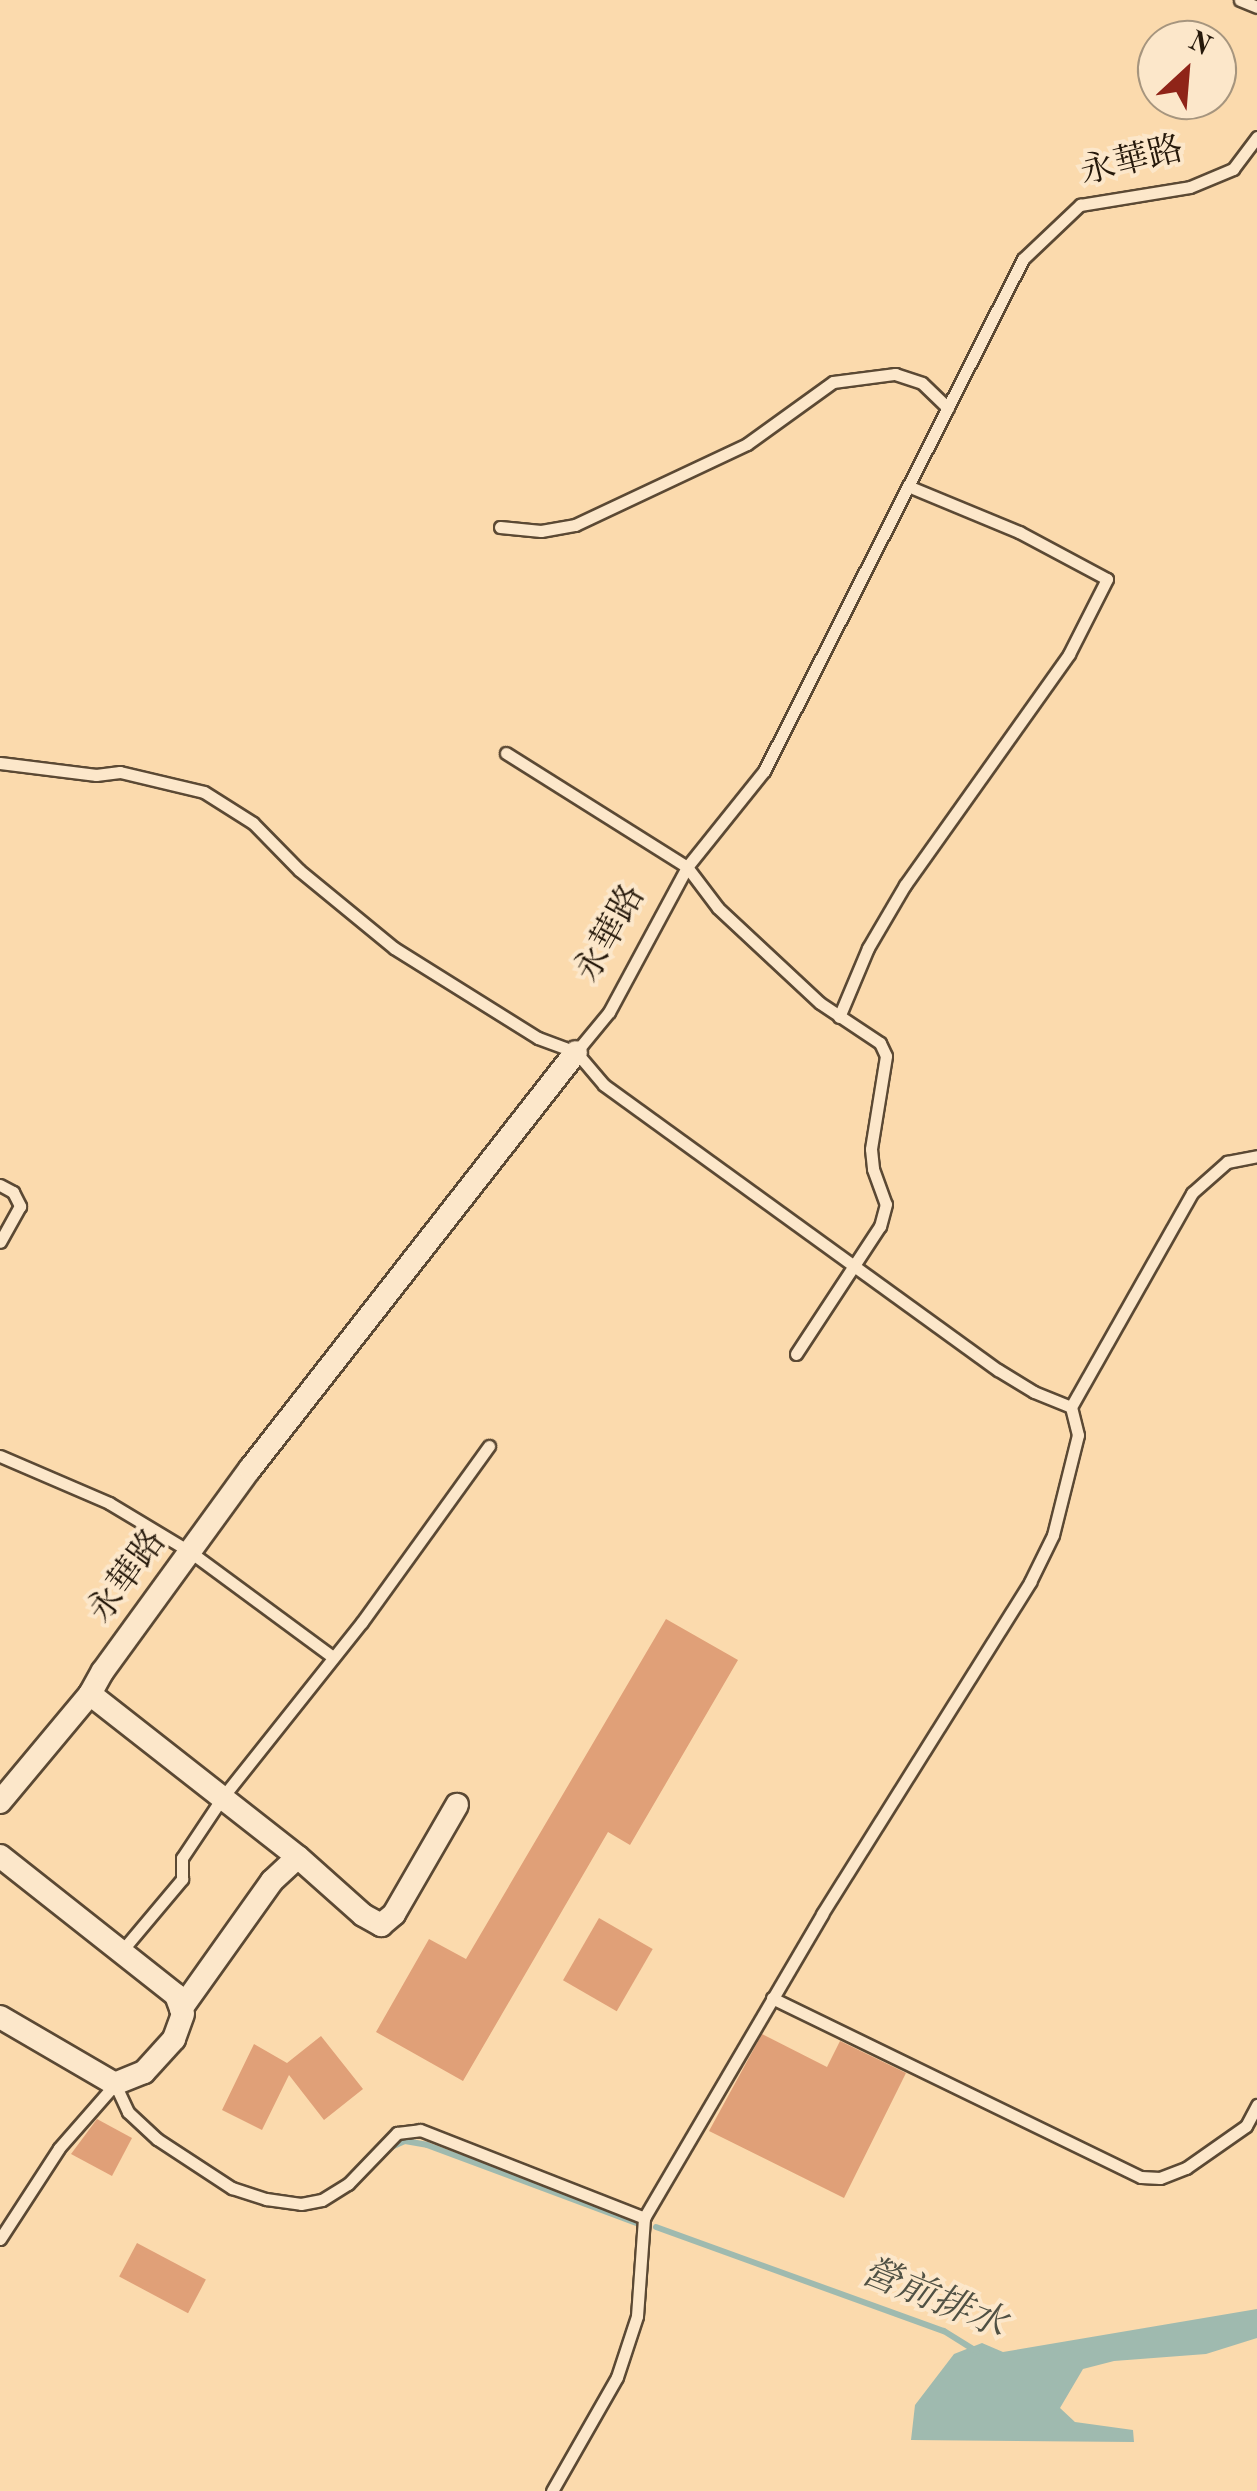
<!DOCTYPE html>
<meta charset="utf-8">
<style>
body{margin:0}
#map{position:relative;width:1257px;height:2491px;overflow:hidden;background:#fbdaad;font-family:"Old Standard TT","Noto Serif TC",serif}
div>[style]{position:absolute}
.water>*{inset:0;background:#9fbaaf}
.stream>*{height:6px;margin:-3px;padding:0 3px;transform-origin:3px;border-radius:3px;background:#9fbaaf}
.building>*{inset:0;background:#e0a078;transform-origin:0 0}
.roads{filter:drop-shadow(2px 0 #5b4934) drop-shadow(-2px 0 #5b4934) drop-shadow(0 2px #5b4934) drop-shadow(0 -2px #5b4934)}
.service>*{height:11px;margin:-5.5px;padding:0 5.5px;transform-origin:5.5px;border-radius:5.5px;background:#fce7ca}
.minor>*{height:22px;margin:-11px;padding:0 11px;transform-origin:11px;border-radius:11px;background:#fce7ca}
span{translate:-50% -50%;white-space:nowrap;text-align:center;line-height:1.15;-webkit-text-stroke:8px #fce7ca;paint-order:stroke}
.street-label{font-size:35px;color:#26190b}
.water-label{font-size:38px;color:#505144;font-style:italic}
.north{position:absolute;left:1137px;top:20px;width:100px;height:100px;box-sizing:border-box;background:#fce7ca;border:2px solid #a6957e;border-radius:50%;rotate:26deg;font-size:28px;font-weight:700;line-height:40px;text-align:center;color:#26190b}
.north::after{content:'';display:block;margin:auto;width:35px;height:45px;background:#8f2418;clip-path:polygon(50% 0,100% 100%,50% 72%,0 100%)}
</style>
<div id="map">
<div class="water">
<div style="clip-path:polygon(1257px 2309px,1257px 2338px,1206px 2354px,1114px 2361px,1083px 2369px,1060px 2408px,1075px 2422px,1133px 2430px,1134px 2442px,911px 2440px,915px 2405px,954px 2354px,982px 2343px,1003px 2352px)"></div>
</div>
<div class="stream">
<div style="left:387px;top:2149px;width:20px;rotate:-24deg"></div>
<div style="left:405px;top:2141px;width:22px;rotate:10deg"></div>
<div style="left:427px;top:2145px;width:224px;rotate:20.4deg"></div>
<div style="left:656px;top:2227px;width:306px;rotate:19.9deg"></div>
<div style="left:944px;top:2331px;width:38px;rotate:32deg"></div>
</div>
<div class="building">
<div style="clip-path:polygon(666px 1619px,738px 1660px,630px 1845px,608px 1832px,463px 2081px,376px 2032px,429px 1939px,466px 1959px)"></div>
<div style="left:599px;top:1918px;width:62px;height:72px;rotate:30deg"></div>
<div style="clip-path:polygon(762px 2034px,827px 2067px,840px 2041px,906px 2073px,844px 2198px,709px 2131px)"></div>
<div style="clip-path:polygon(321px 2036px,363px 2089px,324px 2120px,289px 2075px,262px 2130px,222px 2110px,254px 2044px,287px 2063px)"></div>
<div style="clip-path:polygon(97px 2119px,132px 2138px,112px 2176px,71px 2154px)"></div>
<div style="left:137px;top:2243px;width:78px;height:38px;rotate:28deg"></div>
</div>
<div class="roads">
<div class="service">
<div style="left:1240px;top:0;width:18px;rotate:22deg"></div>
<div style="left:500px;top:527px;width:41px;rotate:5.6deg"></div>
<div style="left:541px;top:531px;width:35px;rotate:-10deg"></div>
<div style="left:575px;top:525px;width:190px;rotate:-25.2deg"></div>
<div style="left:747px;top:444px;width:106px;rotate:-35.8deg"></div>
<div style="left:833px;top:382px;width:63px;rotate:-7.4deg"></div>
<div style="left:895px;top:374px;width:28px;rotate:18deg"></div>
<div style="left:922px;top:383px;width:36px;rotate:44deg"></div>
<div style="left:506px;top:753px;width:214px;rotate:32.2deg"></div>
<div style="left:687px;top:867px;width:51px;rotate:52.9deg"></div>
<div style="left:718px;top:908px;width:139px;rotate:43deg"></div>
<div style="left:820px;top:1003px;width:72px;rotate:33.7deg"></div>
<div style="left:880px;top:1043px;width:14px;rotate:65deg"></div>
<div style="left:886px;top:1056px;width:94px;rotate:99.2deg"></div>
<div style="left:871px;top:1149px;width:20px;rotate:84deg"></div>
<div style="left:873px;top:1169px;width:37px;rotate:70deg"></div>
<div style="left:886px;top:1204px;width:23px;rotate:105deg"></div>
<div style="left:880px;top:1226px;width:153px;rotate:123.3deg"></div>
<div style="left:0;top:763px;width:97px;rotate:7.1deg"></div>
<div style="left:96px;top:775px;width:24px;rotate:-7deg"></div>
<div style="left:120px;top:772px;width:86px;rotate:13.4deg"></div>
<div style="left:204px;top:792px;width:58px;rotate:32.3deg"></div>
<div style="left:253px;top:823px;width:66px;rotate:45.6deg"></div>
<div style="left:299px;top:870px;width:123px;rotate:39.4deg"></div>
<div style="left:394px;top:948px;width:170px;rotate:32deg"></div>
<div style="left:538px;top:1038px;width:40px;rotate:20.2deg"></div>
<div style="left:576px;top:1052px;width:43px;rotate:49.7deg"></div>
<div style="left:604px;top:1085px;width:486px;rotate:35.9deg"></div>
<div style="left:998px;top:1370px;width:42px;rotate:31.4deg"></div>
<div style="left:1034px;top:1392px;width:40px;rotate:22deg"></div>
<div style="left:839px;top:1017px;width:75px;rotate:-67.2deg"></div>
<div style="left:868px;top:948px;width:73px;rotate:-59.6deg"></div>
<div style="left:905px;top:885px;width:283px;rotate:-54.6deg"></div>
<div style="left:1069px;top:654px;width:84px;rotate:-63.1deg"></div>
<div style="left:1107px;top:579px;width:100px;rotate:-151.9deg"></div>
<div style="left:1019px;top:532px;width:120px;rotate:-157.5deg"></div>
<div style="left:576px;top:1052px;width:52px;rotate:-50.5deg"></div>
<div style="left:609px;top:1012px;width:165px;rotate:-61.7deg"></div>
<div style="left:687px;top:867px;width:123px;rotate:-51.3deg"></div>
<div style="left:764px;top:771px;width:574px;rotate:-63.17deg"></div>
<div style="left:1023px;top:259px;width:79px;rotate:-43.5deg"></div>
<div style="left:1080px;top:205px;width:111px;rotate:-9.3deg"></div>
<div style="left:1190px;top:187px;width:47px;rotate:-22.7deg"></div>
<div style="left:1233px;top:169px;width:40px;rotate:-53deg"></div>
<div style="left:0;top:1185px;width:15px;rotate:28deg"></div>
<div style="left:13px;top:1192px;width:16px;rotate:63deg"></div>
<div style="left:20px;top:1206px;width:41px;rotate:119.1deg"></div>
<div style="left:0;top:1456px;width:119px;rotate:23.3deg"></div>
<div style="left:109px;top:1503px;width:93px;rotate:31deg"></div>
<div style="left:189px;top:1551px;width:179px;rotate:36.4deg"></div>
<div style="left:120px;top:1953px;width:97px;rotate:-50deg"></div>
<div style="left:182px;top:1879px;width:21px;rotate:-90deg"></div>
<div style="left:182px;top:1858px;width:72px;rotate:-56.3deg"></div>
<div style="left:222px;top:1798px;width:225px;rotate:-51.5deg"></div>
<div style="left:362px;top:1622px;width:217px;rotate:-54.2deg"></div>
<div style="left:772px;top:1998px;width:410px;rotate:25.9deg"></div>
<div style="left:1141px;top:2177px;width:19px;rotate:3deg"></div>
<div style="left:1160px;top:2178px;width:28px;rotate:-21deg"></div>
<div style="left:1186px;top:2168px;width:73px;rotate:-35deg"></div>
<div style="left:1246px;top:2126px;width:24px;rotate:-62deg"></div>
<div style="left:0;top:2239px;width:108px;rotate:-57deg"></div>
<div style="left:59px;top:2148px;width:85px;rotate:-48.8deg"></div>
<div style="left:115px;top:2084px;width:31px;rotate:65deg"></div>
<div style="left:128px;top:2112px;width:40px;rotate:43deg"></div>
<div style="left:157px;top:2139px;width:90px;rotate:33.2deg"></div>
<div style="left:232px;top:2188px;width:36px;rotate:18deg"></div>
<div style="left:266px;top:2199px;width:35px;rotate:8deg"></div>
<div style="left:301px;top:2204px;width:21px;rotate:-11deg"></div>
<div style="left:322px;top:2200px;width:31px;rotate:-32deg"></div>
<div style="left:348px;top:2184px;width:71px;rotate:-46.1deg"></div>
<div style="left:397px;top:2133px;width:23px;rotate:-7deg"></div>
<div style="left:420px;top:2130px;width:241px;rotate:21.4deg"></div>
<div style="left:552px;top:2491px;width:131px;rotate:-60.3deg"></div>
<div style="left:617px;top:2377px;width:64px;rotate:-71.8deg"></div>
<div style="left:637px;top:2316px;width:98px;rotate:-85.9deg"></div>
<div style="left:644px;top:2218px;width:352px;rotate:-59.6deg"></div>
<div style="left:822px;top:1914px;width:392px;rotate:-57.9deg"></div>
<div style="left:1030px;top:1582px;width:52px;rotate:-63.9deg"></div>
<div style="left:1053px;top:1535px;width:103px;rotate:-76deg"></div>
<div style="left:1078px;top:1435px;width:29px;rotate:-104deg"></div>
<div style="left:1071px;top:1407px;width:246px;rotate:-60.5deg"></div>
<div style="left:1192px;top:1193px;width:47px;rotate:-41.5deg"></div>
<div style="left:1227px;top:1162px;width:31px;rotate:-11deg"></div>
</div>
<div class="minor">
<div style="left:90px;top:1694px;width:264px;rotate:38.1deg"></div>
<div style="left:298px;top:1857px;width:87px;rotate:41.7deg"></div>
<div style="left:363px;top:1915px;width:21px;rotate:29deg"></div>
<div style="left:381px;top:1925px;width:17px;rotate:-40deg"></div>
<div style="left:394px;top:1914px;width:126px;rotate:-60deg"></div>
<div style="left:0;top:1802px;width:141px;rotate:-50.2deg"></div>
<div style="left:90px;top:1694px;width:26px;rotate:-61deg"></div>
<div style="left:103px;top:1671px;width:250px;rotate:-54deg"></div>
<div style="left:250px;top:1469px;width:529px;rotate:-51.98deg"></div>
<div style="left:0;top:1856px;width:224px;rotate:38.3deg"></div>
<div style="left:176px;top:1995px;width:20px;rotate:70deg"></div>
<div style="left:183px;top:2014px;width:27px;rotate:110deg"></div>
<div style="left:174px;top:2039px;width:45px;rotate:132.3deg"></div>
<div style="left:144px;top:2072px;width:31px;rotate:158deg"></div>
<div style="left:115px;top:2084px;width:133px;rotate:-149.8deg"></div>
<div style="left:181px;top:2009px;width:157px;rotate:-54.6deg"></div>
<div style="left:272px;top:1881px;width:35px;rotate:-43deg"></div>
</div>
</div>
<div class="street-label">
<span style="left:1132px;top:162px;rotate:-14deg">永華路</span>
<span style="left:611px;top:934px;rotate:-61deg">永華路</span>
<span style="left:128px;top:1577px;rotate:-54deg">永華路</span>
</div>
<div class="water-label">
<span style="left:933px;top:2300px;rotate:22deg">營前排水</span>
</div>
<div class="north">N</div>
</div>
